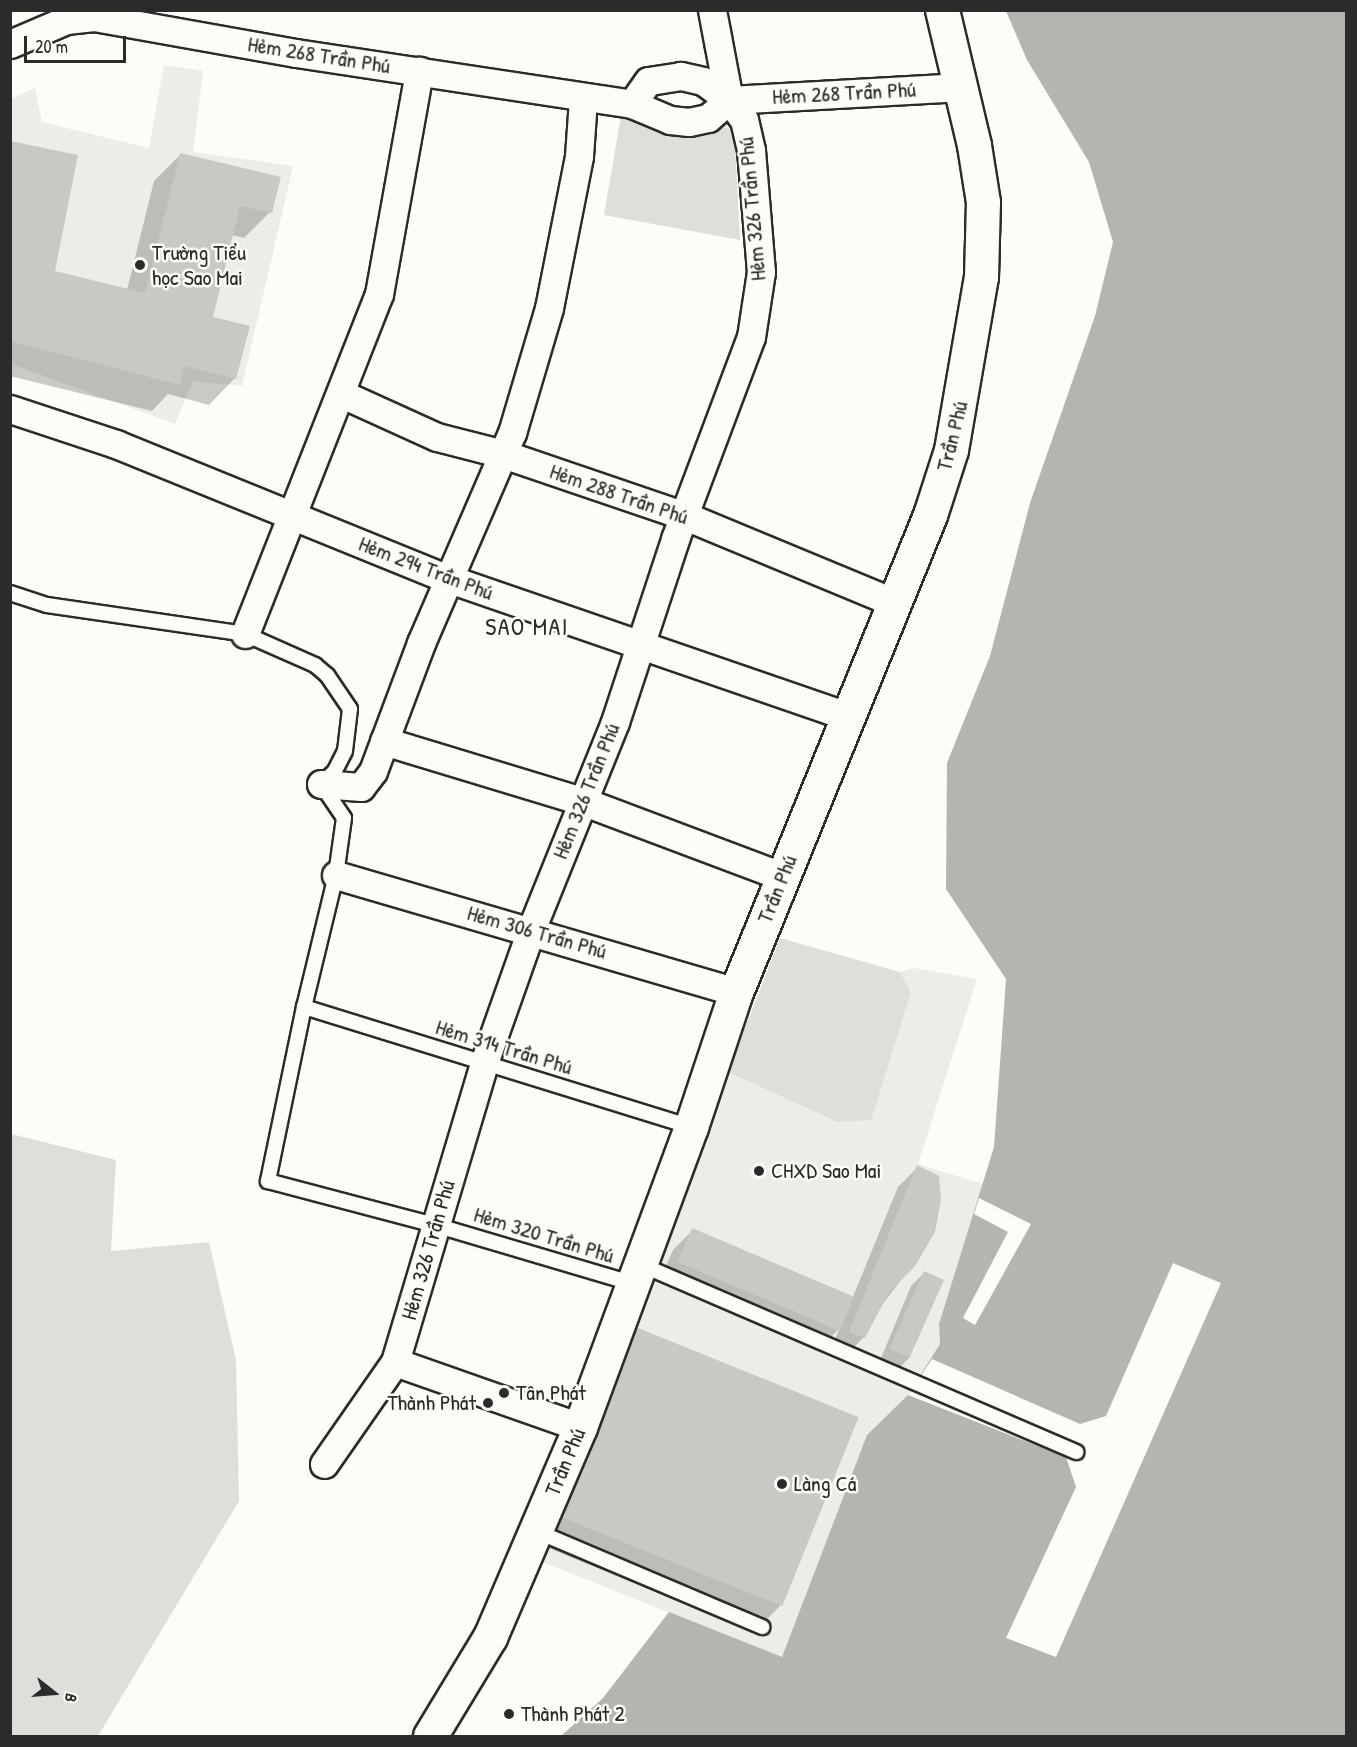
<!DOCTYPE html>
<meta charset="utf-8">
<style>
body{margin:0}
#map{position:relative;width:1357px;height:1747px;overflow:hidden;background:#fdfcf7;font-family:"Patrick Hand",sans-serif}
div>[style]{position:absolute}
.built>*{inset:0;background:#edece8}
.green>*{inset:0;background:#dfdeda}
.water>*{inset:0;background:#b5b4b1}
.pier>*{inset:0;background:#fdfcf7}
.shadow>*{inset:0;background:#0003}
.building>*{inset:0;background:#c9c8c4;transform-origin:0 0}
.roads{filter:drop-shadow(2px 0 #2b2b2b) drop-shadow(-2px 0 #2b2b2b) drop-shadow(0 2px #2b2b2b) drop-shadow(0 -2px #2b2b2b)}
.lane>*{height:14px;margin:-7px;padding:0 7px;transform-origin:7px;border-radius:7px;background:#fdfcf7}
.street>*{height:27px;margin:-13.5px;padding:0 13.5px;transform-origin:13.5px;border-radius:13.5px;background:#fdfcf7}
.primary>*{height:33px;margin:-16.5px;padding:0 16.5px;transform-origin:16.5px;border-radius:16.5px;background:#fdfcf7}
.dots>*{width:16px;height:16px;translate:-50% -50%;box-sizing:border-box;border:3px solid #fdfcf7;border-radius:50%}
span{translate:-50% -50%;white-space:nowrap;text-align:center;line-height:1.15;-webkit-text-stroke:5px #fdfcf7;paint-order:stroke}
.street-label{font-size:22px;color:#2b2b2b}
.poi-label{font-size:22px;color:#2b2b2b}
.left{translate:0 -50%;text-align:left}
.right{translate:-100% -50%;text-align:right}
.neighbourhood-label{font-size:24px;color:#2b2b2b;letter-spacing:1.5px}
.frame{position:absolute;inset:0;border:12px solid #2b2b2b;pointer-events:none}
.north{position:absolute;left:24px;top:1663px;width:60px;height:60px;-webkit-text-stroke:4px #fdfcf7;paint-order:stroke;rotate:107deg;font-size:16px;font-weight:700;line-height:24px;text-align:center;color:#2b2b2b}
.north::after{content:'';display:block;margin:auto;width:21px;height:27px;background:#2b2b2b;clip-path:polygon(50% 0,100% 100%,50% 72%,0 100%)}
.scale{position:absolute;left:24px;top:36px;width:102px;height:27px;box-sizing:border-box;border:3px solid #2b2b2b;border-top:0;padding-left:8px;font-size:18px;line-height:21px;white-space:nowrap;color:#2b2b2b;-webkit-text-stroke:4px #fdfcf7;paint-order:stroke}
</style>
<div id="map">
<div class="built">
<div style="clip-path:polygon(164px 65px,203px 71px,193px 152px,293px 166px,242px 386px,193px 381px,175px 424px,11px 364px,10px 99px,35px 88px,42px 122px,149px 148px)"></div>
<div style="clip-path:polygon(914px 968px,977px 979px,918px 1164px,983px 1184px,939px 1324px,940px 1344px,932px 1359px,1080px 1424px,867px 1435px,782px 1658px,535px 1559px,649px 1289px,728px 1072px,837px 1122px,911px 992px,900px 972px)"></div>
</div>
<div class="green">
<div style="clip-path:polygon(621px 116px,734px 129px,740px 240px,604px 215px)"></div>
<div style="clip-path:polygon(780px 938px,900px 972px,911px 992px,871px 1120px,837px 1122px,728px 1072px)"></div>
<div style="clip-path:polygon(11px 1134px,116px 1160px,111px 1251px,209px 1242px,236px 1360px,239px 1501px,98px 1736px,11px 1736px)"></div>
</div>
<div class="water">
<div style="clip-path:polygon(1006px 11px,1346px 11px,1346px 1736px,561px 1736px,603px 1698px,669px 1612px,782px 1657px,867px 1435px,908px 1395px,940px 1344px,939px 1324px,994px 1147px,1006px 979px,946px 889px,947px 763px,990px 656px,1030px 503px,1095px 316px,1113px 242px,1089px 162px,1027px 60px)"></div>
</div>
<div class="pier">
<div style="clip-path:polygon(979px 1198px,1031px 1224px,975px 1325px,963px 1318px,1008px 1232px,974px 1214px)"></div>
<div style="clip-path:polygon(1173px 1263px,1221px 1283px,1056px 1657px,1006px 1638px,1076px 1487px,1066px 1457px,908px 1395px,932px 1359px,1080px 1424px,1106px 1416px)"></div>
</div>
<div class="shadow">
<div style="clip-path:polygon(10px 143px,49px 278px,127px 290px,154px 181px,180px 155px,270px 212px,244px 238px,232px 235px,211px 318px,235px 378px,209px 405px,168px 394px,152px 411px,10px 376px)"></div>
<div style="clip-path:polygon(918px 1167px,926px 1247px,867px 1325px,864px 1337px,844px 1357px,830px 1352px,839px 1329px,817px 1351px,659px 1282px,673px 1250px,693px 1230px,852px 1299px,898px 1187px)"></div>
<div style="clip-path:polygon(924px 1273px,910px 1357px,897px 1370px,879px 1363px,911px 1286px)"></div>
<div style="clip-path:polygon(evenodd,638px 1329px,780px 1606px,754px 1632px,536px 1543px,612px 1355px,638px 1329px,624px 1359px,627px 1359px,559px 1524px,556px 1523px,624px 1359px)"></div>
</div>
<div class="building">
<div style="clip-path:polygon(10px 141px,78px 155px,55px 271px,145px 293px,180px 153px,281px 177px,272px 213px,240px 206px,213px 317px,250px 326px,236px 379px,184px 366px,180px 385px,10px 341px)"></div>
<div style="clip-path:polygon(917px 1165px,939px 1176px,941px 1200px,935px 1232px,915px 1266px,888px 1294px,865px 1338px,849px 1332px)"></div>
<div style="left:692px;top:1228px;width:176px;height:37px;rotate:23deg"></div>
<div style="left:924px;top:1271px;width:22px;height:85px;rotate:24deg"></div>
<div style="left:638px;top:1328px;width:238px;height:204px;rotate:22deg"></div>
</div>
<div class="roads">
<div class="lane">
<div style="left:10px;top:593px;width:39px;rotate:18deg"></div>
<div style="left:47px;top:605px;width:200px;rotate:8.3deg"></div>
<div style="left:245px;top:634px;width:77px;rotate:23.9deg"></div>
<div style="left:315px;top:665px;width:16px;rotate:40deg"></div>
<div style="left:327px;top:675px;width:41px;rotate:55.9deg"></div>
<div style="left:350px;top:709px;width:42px;rotate:96.8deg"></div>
<div style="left:345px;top:751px;width:22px;rotate:117deg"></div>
<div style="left:335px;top:771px;width:19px;rotate:137deg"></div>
<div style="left:321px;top:784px;width:41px;rotate:55.9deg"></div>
<div style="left:344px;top:818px;width:58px;rotate:98deg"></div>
<div style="left:336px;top:875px;width:136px;rotate:103.6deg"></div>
<div style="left:304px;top:1007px;width:178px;rotate:101.7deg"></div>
<div style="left:268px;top:1181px;width:173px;rotate:14.8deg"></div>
<div style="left:435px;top:1225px;width:208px;rotate:16.5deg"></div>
<div style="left:304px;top:1007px;width:405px;rotate:17.2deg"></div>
<div style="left:642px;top:1265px;width:473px;rotate:23.3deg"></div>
<div style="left:536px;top:1531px;width:246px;rotate:23deg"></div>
</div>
<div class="street">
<div style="left:712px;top:10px;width:92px;rotate:79.3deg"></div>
<div style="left:10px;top:44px;width:61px;rotate:-23.2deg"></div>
<div style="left:66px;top:20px;width:28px;rotate:-6deg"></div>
<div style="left:94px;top:17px;width:205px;rotate:10.1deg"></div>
<div style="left:296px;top:53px;width:340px;rotate:8.6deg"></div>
<div style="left:632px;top:104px;width:41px;rotate:22.8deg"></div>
<div style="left:670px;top:120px;width:19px;rotate:6deg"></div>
<div style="left:689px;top:122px;width:19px;rotate:-12deg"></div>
<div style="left:708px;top:118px;width:28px;rotate:-41deg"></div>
<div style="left:729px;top:100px;width:229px;rotate:-3.2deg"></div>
<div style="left:342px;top:394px;width:104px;rotate:24.4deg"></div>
<div style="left:437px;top:437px;width:68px;rotate:14.4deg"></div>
<div style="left:503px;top:454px;width:192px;rotate:18.8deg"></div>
<div style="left:685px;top:516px;width:225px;rotate:22.5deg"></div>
<div style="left:10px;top:409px;width:112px;rotate:18.3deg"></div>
<div style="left:116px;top:444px;width:359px;rotate:22.1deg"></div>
<div style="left:449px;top:579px;width:420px;rotate:19deg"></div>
<div style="left:245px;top:634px;width:365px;rotate:-68.5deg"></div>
<div style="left:379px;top:294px;width:227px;rotate:-79.8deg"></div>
<div style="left:384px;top:741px;width:207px;rotate:16.9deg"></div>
<div style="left:582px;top:801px;width:214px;rotate:20.6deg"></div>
<div style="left:321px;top:784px;width:40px;rotate:4.3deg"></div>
<div style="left:361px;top:787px;width:20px;rotate:-53deg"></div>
<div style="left:373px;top:771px;width:137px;rotate:-69.4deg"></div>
<div style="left:421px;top:643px;width:229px;rotate:-66.6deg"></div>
<div style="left:512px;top:433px;width:130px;rotate:-73.5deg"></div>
<div style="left:549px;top:308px;width:155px;rotate:-78.8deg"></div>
<div style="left:579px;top:156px;width:57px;rotate:-86deg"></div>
<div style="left:336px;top:875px;width:417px;rotate:16.3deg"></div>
<div style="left:395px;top:1362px;width:196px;rotate:19.4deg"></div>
<div style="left:324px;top:1464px;width:124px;rotate:-55.2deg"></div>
<div style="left:395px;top:1362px;width:312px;rotate:-73.4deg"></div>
<div style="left:484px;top:1063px;width:141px;rotate:-70.5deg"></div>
<div style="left:531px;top:930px;width:224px;rotate:-68deg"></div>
<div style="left:615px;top:722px;width:193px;rotate:-71.8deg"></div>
<div style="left:675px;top:539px;width:216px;rotate:-69.4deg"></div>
<div style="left:751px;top:337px;width:66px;rotate:-81.3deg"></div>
<div style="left:761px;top:272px;width:122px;rotate:-94.7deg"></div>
<div style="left:751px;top:150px;width:31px;rotate:-103deg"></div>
<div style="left:744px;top:120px;width:25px;rotate:-127deg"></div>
<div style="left:729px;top:100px;width:32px;rotate:-144deg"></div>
<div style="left:703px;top:81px;width:23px;rotate:-167deg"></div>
<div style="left:681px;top:76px;width:33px;rotate:171deg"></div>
<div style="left:648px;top:81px;width:28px;rotate:125deg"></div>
</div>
<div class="primary">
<div style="left:430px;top:1736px;width:116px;rotate:-58.8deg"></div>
<div style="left:490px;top:1637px;width:228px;rotate:-66.8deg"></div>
<div style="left:580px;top:1427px;width:320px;rotate:-69.7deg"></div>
<div style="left:691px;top:1127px;width:142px;rotate:-71.6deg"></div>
<div style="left:736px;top:992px;width:515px;rotate:-67.87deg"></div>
<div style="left:930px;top:515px;width:68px;rotate:-72.1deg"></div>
<div style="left:951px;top:450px;width:176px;rotate:-80.2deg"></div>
<div style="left:981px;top:277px;width:75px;rotate:-88.5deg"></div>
<div style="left:983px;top:202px;width:58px;rotate:-99deg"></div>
<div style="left:974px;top:145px;width:139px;rotate:-103.3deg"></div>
</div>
</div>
<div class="dots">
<div style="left:140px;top:265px;background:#2b2b2b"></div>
<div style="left:759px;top:1171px;background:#2b2b2b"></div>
<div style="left:504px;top:1393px;background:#2b2b2b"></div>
<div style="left:488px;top:1403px;background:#2b2b2b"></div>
<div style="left:782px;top:1484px;background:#2b2b2b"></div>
<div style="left:509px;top:1714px;background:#2b2b2b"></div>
</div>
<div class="street-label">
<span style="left:319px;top:55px;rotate:9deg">Hẻm 268 Trần Phú</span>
<span style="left:844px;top:93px;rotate:-3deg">Hẻm 268 Trần Phú</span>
<span style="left:752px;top:209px;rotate:-95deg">Hẻm 326 Trần Phú</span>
<span style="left:952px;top:436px;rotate:-76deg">Trần Phú</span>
<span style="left:619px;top:494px;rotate:19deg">Hẻm 288 Trần Phú</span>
<span style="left:426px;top:568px;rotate:21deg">Hẻm 294 Trần Phú</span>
<span style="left:586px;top:791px;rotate:-68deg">Hẻm 326 Trần Phú</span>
<span style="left:777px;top:889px;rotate:-68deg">Trần Phú</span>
<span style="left:537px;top:932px;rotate:16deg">Hẻm 306 Trần Phú</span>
<span style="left:504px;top:1047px;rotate:17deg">Hẻm 314 Trần Phú</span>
<span style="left:544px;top:1235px;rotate:17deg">Hẻm 320 Trần Phú</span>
<span style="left:428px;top:1250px;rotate:-74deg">Hẻm 326 Trần Phú</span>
<span style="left:565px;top:1462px;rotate:-67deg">Trần Phú</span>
</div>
<div class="poi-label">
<span class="left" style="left:152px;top:265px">Trường Tiểu<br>học Sao Mai</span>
<span class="left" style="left:771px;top:1171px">CHXD Sao Mai</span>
<span class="left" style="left:516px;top:1393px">Tân Phát</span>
<span class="right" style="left:476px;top:1403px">Thành Phát</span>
<span class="left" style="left:794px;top:1484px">Làng Cá</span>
<span class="left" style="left:521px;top:1714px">Thành Phát 2</span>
</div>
<div class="neighbourhood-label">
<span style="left:527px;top:627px">SAO MAI</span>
</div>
<div class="frame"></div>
<div class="north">B</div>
<div class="scale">20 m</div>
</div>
